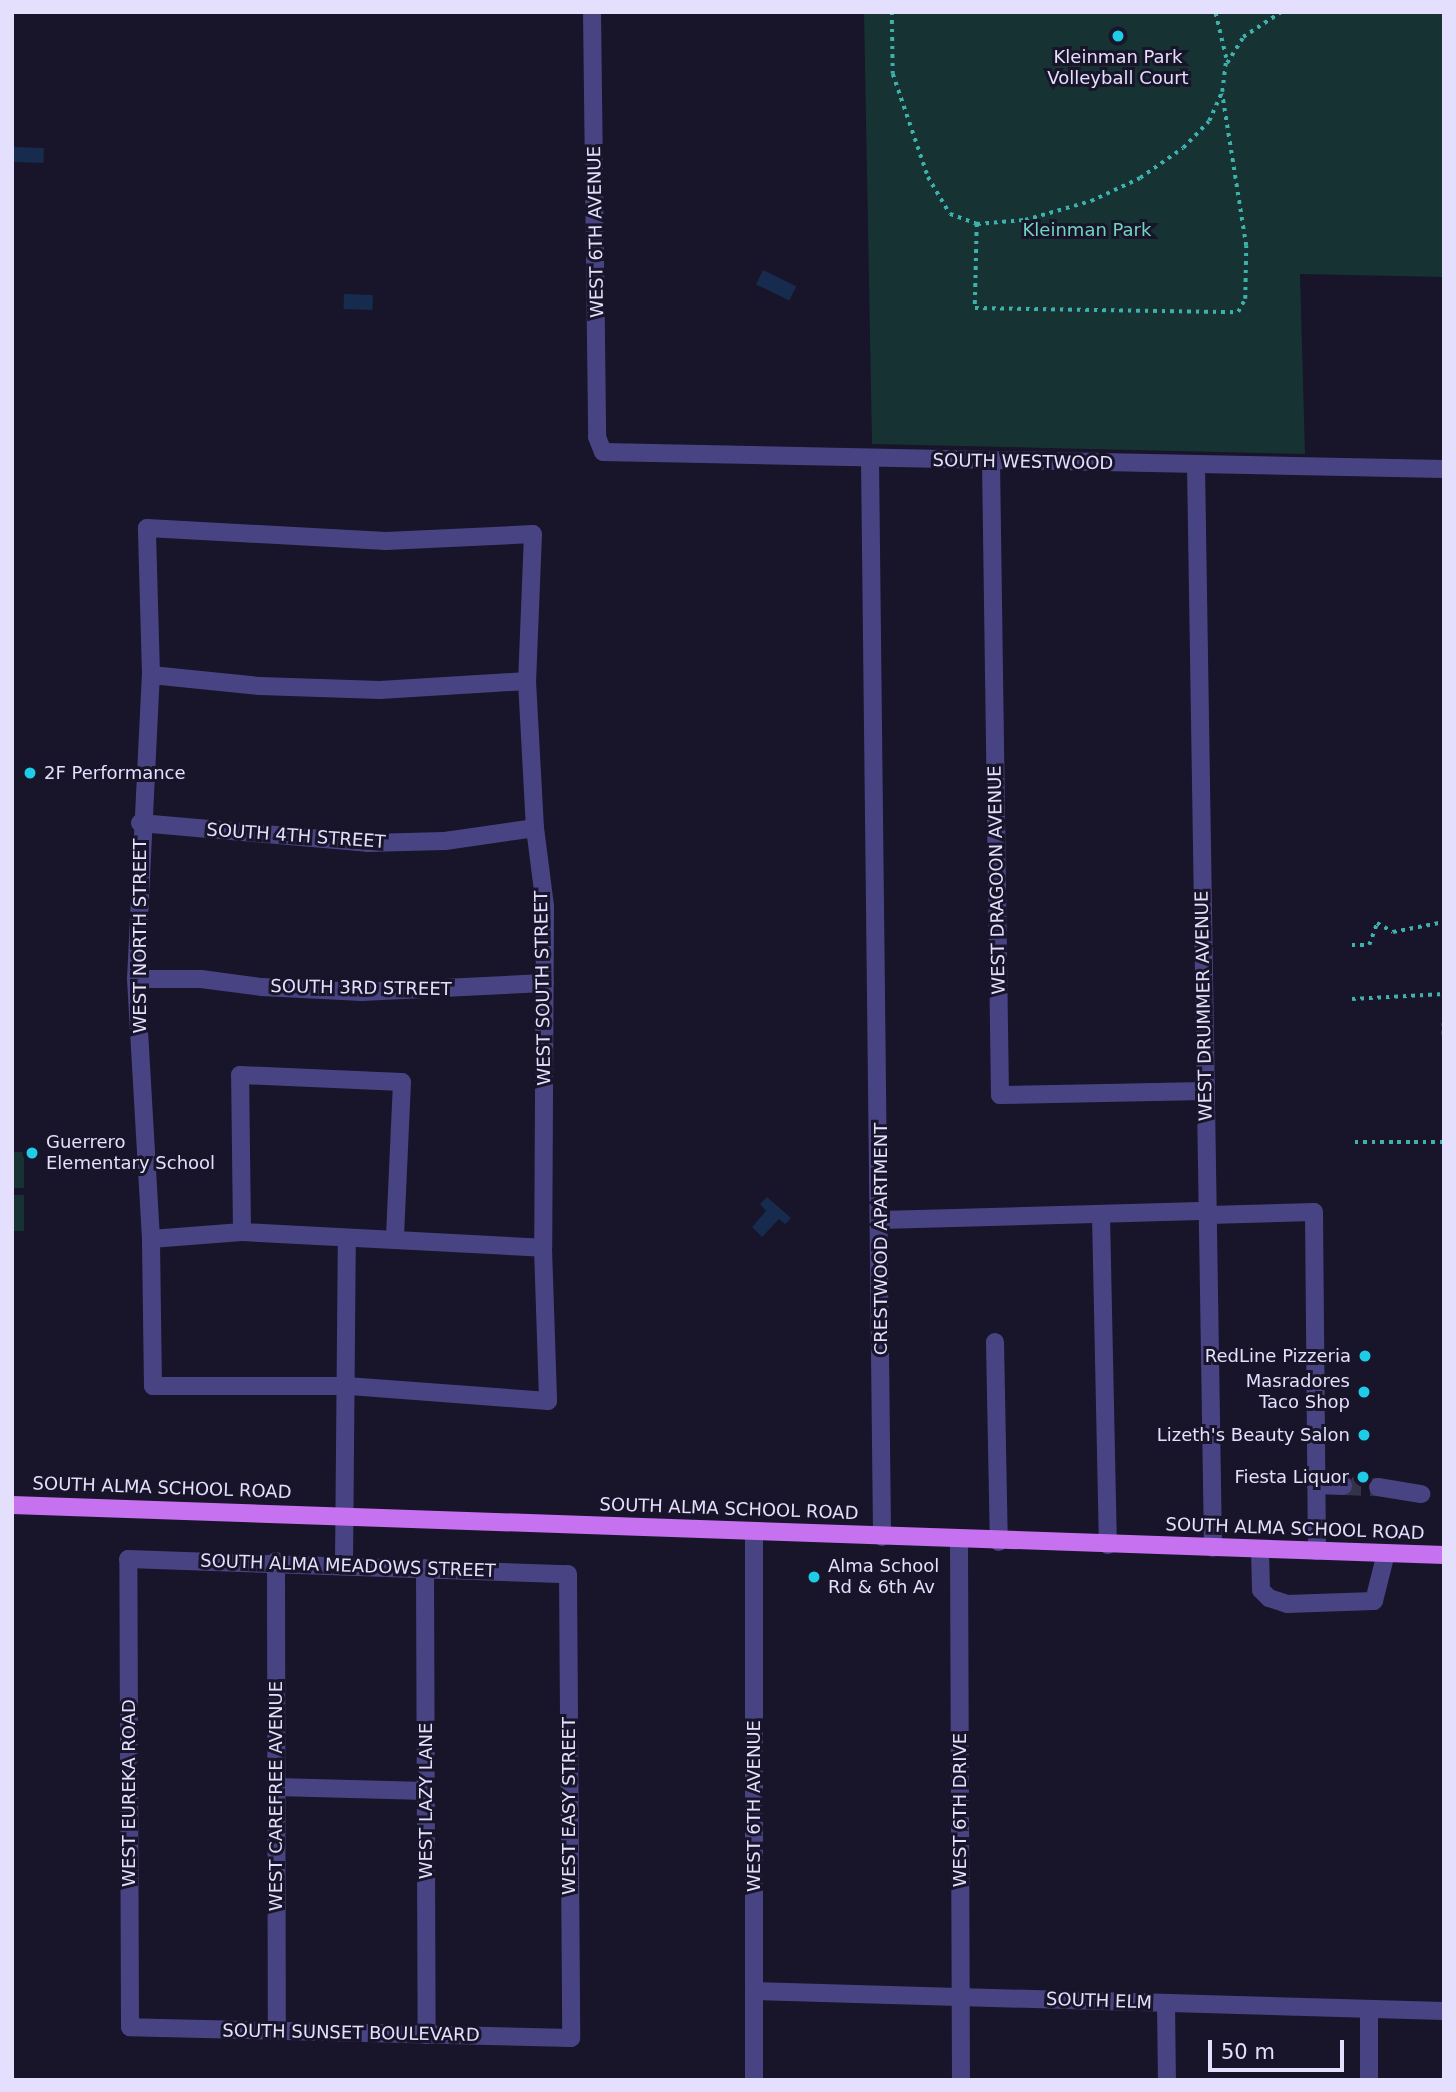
<!DOCTYPE html>
<style>
body{margin:0}
#map{position:relative;width:1456px;height:2092px;overflow:hidden;background:#181429;font-family:"DejaVu Sans",sans-serif}
div>[style]{position:absolute}
.green>*{inset:0;background:#173232;transform-origin:0 0}
.water>*{inset:0;background:#172b4e;transform-origin:0 0}
.minor-tunnel>*{height:18px;margin-top:-9px;transform-origin:0;background:repeating-linear-gradient(90deg,#363249 0 18px,transparent 0 27px)}
.path>*{height:3.5px;margin-top:-1.75px;transform-origin:0;background:repeating-linear-gradient(90deg,#3eb0ad 0 3.5px,transparent 0 8.5px)}
.minor>*{height:18px;margin:-9px;padding:0 9px;transform-origin:9px;border-radius:9px;background:#484483}
.major>*{height:18px;margin:-9px;padding:0 9px;transform-origin:9px;border-radius:9px;background:#c571f0}
.dots>*{width:19px;height:19px;translate:-50% -50%;box-sizing:border-box;border:4px solid #181429;border-radius:50%}
span{translate:-50% -50%;white-space:nowrap;text-align:center;line-height:1.15;-webkit-text-stroke:6px #181429;paint-order:stroke}
.poi-label{font-size:18px;color:#e3dffc}
.left{translate:0 -50%;text-align:left}
.right{translate:-100% -50%;text-align:right}
.park-label{font-size:18px;color:#71d5bf}
.street-label{font-size:18px;color:#e3dffc}
.frame{position:absolute;inset:0;border:14px solid #e3dffc;pointer-events:none}
.scale{position:absolute;left:1208px;top:2040px;width:136px;height:32px;box-sizing:border-box;border:4px solid #e3dffc;border-top:0;padding-left:9px;font-size:21px;line-height:24px;white-space:nowrap;color:#e3dffc;-webkit-text-stroke:5px #181429;paint-order:stroke}
</style>
<div id="map">
<div class="green">
<div style="clip-path:polygon(864px 12px,1444px 12px,1444px 277px,1300px 274px,1305px 454px,872px 444px)"></div>
<div style="left:12px;top:1152px;width:12px;height:36px"></div>
<div style="left:12px;top:1195px;width:12px;height:36px"></div>
</div>
<div class="water">
<div style="left:14px;top:147px;width:30px;height:15px;rotate:2deg"></div>
<div style="left:763px;top:270px;width:37px;height:16px;rotate:26deg"></div>
<div style="left:344px;top:294px;width:29px;height:15px;rotate:2deg"></div>
<div style="clip-path:polygon(767px 1197px,791px 1218px,785px 1224px,779px 1219px,762px 1237px,752px 1227px,766px 1211px,760px 1204px)"></div>
</div>
<div class="minor-tunnel">
<div style="left:1343px;top:1486px;width:35px;rotate:2deg"></div>
</div>
<div class="path">
<div style="left:892px;top:12px;width:62px;rotate:89.1deg"></div>
<div style="left:893px;top:74px;width:109px;rotate:71.2deg"></div>
<div style="left:928px;top:177px;width:43px;rotate:59.3deg"></div>
<div style="left:950px;top:214px;width:29px;rotate:20deg"></div>
<div style="left:977px;top:224px;width:48px;rotate:-4.8deg"></div>
<div style="left:1025px;top:220px;width:69px;rotate:-16.1deg"></div>
<div style="left:1091px;top:201px;width:54px;rotate:-25.1deg"></div>
<div style="left:1140px;top:178px;width:52px;rotate:-34.9deg"></div>
<div style="left:1183px;top:148px;width:37px;rotate:-46deg"></div>
<div style="left:1209px;top:121px;width:32px;rotate:-66deg"></div>
<div style="left:1222px;top:92px;width:34px;rotate:-83deg"></div>
<div style="left:1226px;top:58px;width:47px;rotate:-103.4deg"></div>
<div style="left:1420px;top:12px;width:15px"></div>
<div style="left:1227px;top:63px;width:31px;rotate:-58deg"></div>
<div style="left:1243px;top:37px;width:45px;rotate:-33.3deg"></div>
<div style="left:977px;top:224px;width:84px;rotate:91.4deg"></div>
<div style="left:975px;top:308px;width:263px;rotate:0.9deg"></div>
<div style="left:1238px;top:312px;width:15px;rotate:-62deg"></div>
<div style="left:1245px;top:299px;width:53px;rotate:-88.9deg"></div>
<div style="left:1246px;top:246px;width:154px;rotate:-99deg"></div>
<div style="left:1352px;top:945px;width:17px"></div>
<div style="left:1369px;top:945px;width:23px;rotate:-70deg"></div>
<div style="left:1377px;top:923px;width:18px;rotate:29deg"></div>
<div style="left:1393px;top:932px;width:52px;rotate:-11.1deg"></div>
<div style="left:1352px;top:999px;width:92px;rotate:-3.1deg"></div>
<div style="left:1444px;top:1023px;width:16px;rotate:90deg"></div>
<div style="left:1355px;top:1142px;width:89px"></div>
</div>
<div class="minor">
<div style="left:592px;top:12px;width:425px;rotate:89.3deg"></div>
<div style="left:597px;top:437px;width:16px;rotate:68deg"></div>
<div style="left:603px;top:452px;width:841px;rotate:1.16deg"></div>
<div style="left:870px;top:459px;width:1078px;rotate:89.36deg"></div>
<div style="left:991px;top:461px;width:634px;rotate:89.19deg"></div>
<div style="left:1000px;top:1095px;width:206px;rotate:-1.1deg"></div>
<div style="left:1196px;top:465px;width:1083px;rotate:89.1deg"></div>
<div style="left:147px;top:528px;width:239px;rotate:3.1deg"></div>
<div style="left:386px;top:541px;width:147px;rotate:-2.7deg"></div>
<div style="left:533px;top:534px;width:147px;rotate:92.3deg"></div>
<div style="left:527px;top:681px;width:147px;rotate:86.9deg"></div>
<div style="left:535px;top:828px;width:79px;rotate:82.7deg"></div>
<div style="left:545px;top:906px;width:342px;rotate:90.3deg"></div>
<div style="left:543px;top:1248px;width:153px;rotate:88.1deg"></div>
<div style="left:548px;top:1401px;width:202px;rotate:-175.7deg"></div>
<div style="left:347px;top:1386px;width:194px;rotate:180deg"></div>
<div style="left:153px;top:1386px;width:147px;rotate:-90.8deg"></div>
<div style="left:151px;top:1239px;width:260px;rotate:-93.3deg"></div>
<div style="left:136px;top:979px;width:304px;rotate:-87.2deg"></div>
<div style="left:151px;top:675px;width:147px;rotate:-91.6deg"></div>
<div style="left:151px;top:675px;width:110px;rotate:5.8deg"></div>
<div style="left:260px;top:686px;width:120px;rotate:1.9deg"></div>
<div style="left:380px;top:690px;width:147px;rotate:-3.5deg"></div>
<div style="left:140px;top:823px;width:228px;rotate:5deg"></div>
<div style="left:367px;top:843px;width:78px;rotate:-1.5deg"></div>
<div style="left:445px;top:841px;width:91px;rotate:-8.2deg"></div>
<div style="left:136px;top:979px;width:65px"></div>
<div style="left:201px;top:979px;width:62px;rotate:7.5deg"></div>
<div style="left:262px;top:987px;width:100px;rotate:2.9deg"></div>
<div style="left:362px;top:992px;width:183px;rotate:-2.8deg"></div>
<div style="left:1101px;top:1215px;width:330px;rotate:88.8deg"></div>
<div style="left:1208px;top:1215px;width:106px;rotate:-1.6deg"></div>
<div style="left:1314px;top:1212px;width:339px;rotate:89.5deg"></div>
<div style="left:881px;top:1220px;width:327px;rotate:-1.6deg"></div>
<div style="left:242px;top:1232px;width:157px;rotate:-90.7deg"></div>
<div style="left:240px;top:1075px;width:162px;rotate:2.5deg"></div>
<div style="left:402px;top:1082px;width:155px;rotate:92.6deg"></div>
<div style="left:151px;top:1239px;width:91px;rotate:-4.4deg"></div>
<div style="left:242px;top:1232px;width:301px;rotate:3deg"></div>
<div style="left:995px;top:1342px;width:200px;rotate:88.9deg"></div>
<div style="left:1316px;top:1485px;width:27px;rotate:2deg"></div>
<div style="left:1378px;top:1487px;width:44px;rotate:9.2deg"></div>
<div style="left:754px;top:1531px;width:549px;rotate:90deg"></div>
<div style="left:959px;top:1541px;width:539px;rotate:89.79deg"></div>
<div style="left:1260px;top:1549px;width:41px;rotate:88.6deg"></div>
<div style="left:1261px;top:1590px;width:11px;rotate:45deg"></div>
<div style="left:1269px;top:1598px;width:19px;rotate:18deg"></div>
<div style="left:1287px;top:1604px;width:87px;rotate:-2deg"></div>
<div style="left:1374px;top:1601px;width:49px;rotate:-76deg"></div>
<div style="left:128px;top:1559px;width:440px;rotate:2deg"></div>
<div style="left:568px;top:1574px;width:464px;rotate:89.6deg"></div>
<div style="left:571px;top:2038px;width:441px;rotate:-178.6deg"></div>
<div style="left:130px;top:2027px;width:468px;rotate:-90.2deg"></div>
<div style="left:276px;top:1561px;width:470px;rotate:89.9deg"></div>
<div style="left:344px;top:1563px;width:324px;rotate:-89.5deg"></div>
<div style="left:425px;top:1568px;width:467px;rotate:89.8deg"></div>
<div style="left:276px;top:1787px;width:150px;rotate:1.5deg"></div>
<div style="left:754px;top:1991px;width:690px;rotate:1.66deg"></div>
<div style="left:1166px;top:2003px;width:77px;rotate:89.3deg"></div>
<div style="left:1369px;top:2009px;width:71px;rotate:90deg"></div>
</div>
<div class="major">
<div style="left:12px;top:1505px;width:1433px;rotate:2deg"></div>
</div>
<div class="dots">
<div style="left:1118px;top:36px;background:#1fcce7"></div>
<div style="left:30px;top:773px;background:#1fcce7"></div>
<div style="left:32px;top:1153px;background:#1fcce7"></div>
<div style="left:1365px;top:1356px;background:#1fcce7"></div>
<div style="left:1364px;top:1392px;background:#1fcce7"></div>
<div style="left:1364px;top:1435px;background:#1fcce7"></div>
<div style="left:1363px;top:1477px;background:#1fcce7"></div>
<div style="left:814px;top:1577px;background:#1fcce7"></div>
</div>
<div class="poi-label">
<span style="left:1118px;top:68px">Kleinman Park<br>Volleyball Court</span>
<span class="left" style="left:44px;top:773px">2F Performance</span>
<span class="left" style="left:46px;top:1153px">Guerrero<br>Elementary School</span>
<span class="right" style="left:1351px;top:1356px">RedLine Pizzeria</span>
<span class="right" style="left:1350px;top:1392px">Masradores<br>Taco Shop</span>
<span class="right" style="left:1350px;top:1435px">Lizeth's Beauty Salon</span>
<span class="right" style="left:1349px;top:1477px">Fiesta Liquor</span>
<span class="left" style="left:828px;top:1577px">Alma School<br>Rd &amp; 6th Av</span>
</div>
<div class="park-label">
<span style="left:1087px;top:230px">Kleinman Park</span>
</div>
<div class="street-label">
<span style="left:596px;top:232px;rotate:-91deg">WEST 6TH AVENUE</span>
<span style="left:1023px;top:462px;rotate:1deg">SOUTH WESTWOOD</span>
<span style="left:296px;top:836px;rotate:4deg">SOUTH 4TH STREET</span>
<span style="left:997px;top:880px;rotate:-91deg">WEST DRAGOON AVENUE</span>
<span style="left:140px;top:936px;rotate:-90deg">WEST NORTH STREET</span>
<span style="left:361px;top:988px;rotate:1deg">SOUTH 3RD STREET</span>
<span style="left:543px;top:988px;rotate:-91deg">WEST SOUTH STREET</span>
<span style="left:1204px;top:1006px;rotate:-91deg">WEST DRUMMER AVENUE</span>
<span style="left:881px;top:1239px;rotate:-90deg">CRESTWOOD APARTMENT</span>
<span style="left:162px;top:1488px;rotate:2deg">SOUTH ALMA SCHOOL ROAD</span>
<span style="left:729px;top:1509px;rotate:2deg">SOUTH ALMA SCHOOL ROAD</span>
<span style="left:1295px;top:1529px;rotate:2deg">SOUTH ALMA SCHOOL ROAD</span>
<span style="left:348px;top:1566px;rotate:2deg">SOUTH ALMA MEADOWS STREET</span>
<span style="left:129px;top:1793px;rotate:-90deg">WEST EUREKA ROAD</span>
<span style="left:276px;top:1796px;rotate:-90deg">WEST CAREFREE AVENUE</span>
<span style="left:426px;top:1801px;rotate:-90deg">WEST LAZY LANE</span>
<span style="left:569px;top:1806px;rotate:-90deg">WEST EASY STREET</span>
<span style="left:754px;top:1806px;rotate:-90deg">WEST 6TH AVENUE</span>
<span style="left:960px;top:1810px;rotate:-90deg">WEST 6TH DRIVE</span>
<span style="left:1099px;top:2001px;rotate:2deg">SOUTH ELM</span>
<span style="left:351px;top:2033px;rotate:1deg">SOUTH SUNSET BOULEVARD</span>
</div>
<div class="frame"></div>
<div class="scale">50 m</div>
</div>
